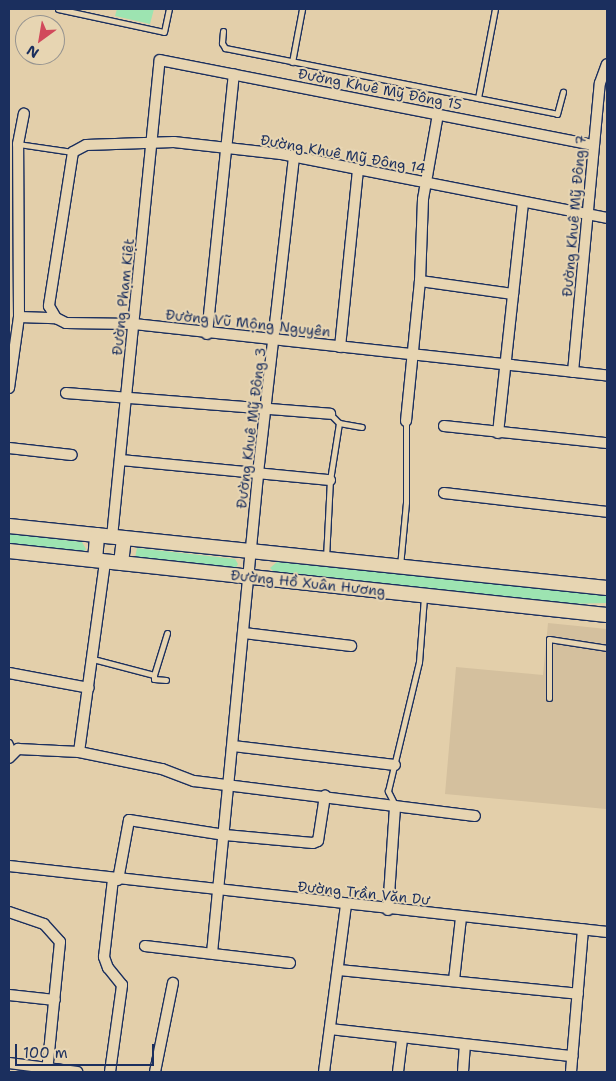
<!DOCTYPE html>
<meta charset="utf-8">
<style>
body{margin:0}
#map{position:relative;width:616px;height:1081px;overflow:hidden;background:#e3cfaa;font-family:"Shantell Sans",sans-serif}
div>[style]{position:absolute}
.built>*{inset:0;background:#d4c09e}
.green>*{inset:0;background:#9de4b1}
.roads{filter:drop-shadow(1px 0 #1b2f5e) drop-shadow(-1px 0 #1b2f5e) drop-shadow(0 1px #1b2f5e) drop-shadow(0 -1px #1b2f5e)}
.service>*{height:5px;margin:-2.5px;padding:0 2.5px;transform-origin:2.5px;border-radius:2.5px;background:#e7d5b2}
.minor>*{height:10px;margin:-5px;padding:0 5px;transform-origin:5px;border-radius:5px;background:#e7d5b2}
.secondary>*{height:14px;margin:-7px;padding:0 7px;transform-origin:7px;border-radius:7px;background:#e7d5b2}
span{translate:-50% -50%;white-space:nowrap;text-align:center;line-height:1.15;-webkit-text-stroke:4px #e7d5b2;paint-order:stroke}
.street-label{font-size:14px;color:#1b2f5e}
.frame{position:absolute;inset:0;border:10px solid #1b2f5e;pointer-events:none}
.north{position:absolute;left:15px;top:15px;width:50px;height:50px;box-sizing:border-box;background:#e7d5b2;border:1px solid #959390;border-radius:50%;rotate:212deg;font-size:14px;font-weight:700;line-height:20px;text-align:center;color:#1b2f5e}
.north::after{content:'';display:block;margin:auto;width:18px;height:22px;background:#d1495b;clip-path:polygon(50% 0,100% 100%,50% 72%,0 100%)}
.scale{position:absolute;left:15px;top:1044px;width:139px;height:22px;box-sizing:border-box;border:2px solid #1b2f5e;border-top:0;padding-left:6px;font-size:15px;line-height:18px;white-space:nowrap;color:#1b2f5e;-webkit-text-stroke:4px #e7d5b2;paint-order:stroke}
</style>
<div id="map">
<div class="built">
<div style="clip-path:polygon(548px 623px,607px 629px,606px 809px,445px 794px,456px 667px,543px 675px)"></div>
</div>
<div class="green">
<div style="clip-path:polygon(117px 9px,154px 9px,150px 24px,115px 16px)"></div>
<div style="clip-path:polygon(9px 534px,82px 542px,86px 549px,83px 553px,9px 546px)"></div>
<div style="clip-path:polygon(137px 548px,235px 559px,238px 564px,235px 569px,135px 558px)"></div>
<div style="clip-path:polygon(277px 562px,607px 595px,607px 603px,567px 604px,277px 575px,270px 568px)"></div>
</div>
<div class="roads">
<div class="service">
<div style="left:58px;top:9px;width:108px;rotate:12.2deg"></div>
<div style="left:164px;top:32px;width:24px;rotate:-78deg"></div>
<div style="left:223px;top:31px;width:12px;rotate:95deg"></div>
<div style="left:222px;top:43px;width:6px;rotate:59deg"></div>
<div style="left:225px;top:48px;width:338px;rotate:11.2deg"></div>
<div style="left:557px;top:114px;width:23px;rotate:-75deg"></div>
<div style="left:292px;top:62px;width:54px;rotate:-79.3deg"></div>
<div style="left:478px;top:98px;width:91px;rotate:-79.2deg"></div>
<div style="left:18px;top:144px;width:56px;rotate:8.3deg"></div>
<div style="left:339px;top:423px;width:23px;rotate:10deg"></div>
<div style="left:326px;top:558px;width:78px;rotate:-87.1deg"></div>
<div style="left:330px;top:480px;width:58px;rotate:-81deg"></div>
<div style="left:339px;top:423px;width:13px;rotate:-135deg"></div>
<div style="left:400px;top:566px;width:64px;rotate:-84.6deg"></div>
<div style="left:406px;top:502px;width:81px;rotate:-90deg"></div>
<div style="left:93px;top:659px;width:63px;rotate:14.7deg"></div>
<div style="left:154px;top:675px;width:44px;rotate:-72.8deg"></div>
<div style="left:154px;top:675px;width:4px;rotate:90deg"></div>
<div style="left:154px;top:679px;width:12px;rotate:5deg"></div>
<div style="left:549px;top:698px;width:59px;rotate:-90deg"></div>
<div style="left:549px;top:639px;width:59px;rotate:8.8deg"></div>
<div style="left:9px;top:742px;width:10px;rotate:66deg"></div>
<div style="left:395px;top:805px;width:16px;rotate:-117deg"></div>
<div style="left:388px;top:791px;width:133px;rotate:-76.5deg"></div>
<div style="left:419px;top:662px;width:65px;rotate:-85.6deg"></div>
</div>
<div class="minor">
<div style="left:607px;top:218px;width:332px;rotate:-168.9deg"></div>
<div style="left:281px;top:154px;width:108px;rotate:-173.6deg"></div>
<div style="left:174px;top:142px;width:88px;rotate:178deg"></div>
<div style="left:86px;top:145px;width:15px;rotate:152deg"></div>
<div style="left:73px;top:152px;width:156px;rotate:98.9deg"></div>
<div style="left:49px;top:306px;width:14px;rotate:60deg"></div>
<div style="left:56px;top:318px;width:11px;rotate:27deg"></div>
<div style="left:66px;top:323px;width:68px;rotate:0.8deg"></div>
<div style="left:134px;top:324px;width:476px;rotate:6.2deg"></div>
<div style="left:420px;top:281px;width:94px;rotate:8deg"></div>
<div style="left:19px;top:317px;width:37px;rotate:2deg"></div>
<div style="left:207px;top:334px;width:261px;rotate:-84.1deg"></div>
<div style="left:340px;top:347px;width:178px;rotate:-84.2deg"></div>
<div style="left:573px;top:372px;width:290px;rotate:-84.7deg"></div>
<div style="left:600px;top:83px;width:20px;rotate:-70deg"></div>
<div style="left:9px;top:388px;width:72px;rotate:-82deg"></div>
<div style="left:19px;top:317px;width:173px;rotate:-90.3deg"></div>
<div style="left:18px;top:144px;width:31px;rotate:-79deg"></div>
<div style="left:66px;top:393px;width:265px;rotate:4.5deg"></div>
<div style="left:406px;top:421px;width:141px;rotate:-84.3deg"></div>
<div style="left:420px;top:281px;width:82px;rotate:-87.9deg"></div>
<div style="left:423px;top:199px;width:86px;rotate:-80deg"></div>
<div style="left:444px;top:426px;width:164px;rotate:6deg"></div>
<div style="left:498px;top:433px;width:231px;rotate:-83.8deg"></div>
<div style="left:9px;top:448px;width:63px;rotate:6.3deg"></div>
<div style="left:121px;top:460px;width:210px;rotate:5.5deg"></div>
<div style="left:444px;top:493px;width:164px;rotate:6.6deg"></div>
<div style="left:112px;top:537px;width:479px;rotate:-84.3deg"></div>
<div style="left:160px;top:60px;width:442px;rotate:11.1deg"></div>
<div style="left:244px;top:633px;width:108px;rotate:6.9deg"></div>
<div style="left:9px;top:673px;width:81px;rotate:10.6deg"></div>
<div style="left:233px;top:746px;width:163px;rotate:6.7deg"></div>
<div style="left:79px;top:752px;width:192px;rotate:-82.2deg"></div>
<div style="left:9px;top:758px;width:13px;rotate:-45deg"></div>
<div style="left:18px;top:749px;width:61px;rotate:2.8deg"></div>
<div style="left:79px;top:752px;width:85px;rotate:11.6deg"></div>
<div style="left:162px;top:769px;width:34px;rotate:21deg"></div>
<div style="left:194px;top:781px;width:283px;rotate:7.1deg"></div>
<div style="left:9px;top:866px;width:602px;rotate:6.3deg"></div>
<div style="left:118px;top:880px;width:61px;rotate:-79.6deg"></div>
<div style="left:129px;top:820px;width:97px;rotate:8.9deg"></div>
<div style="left:225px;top:835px;width:88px;rotate:5.2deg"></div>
<div style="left:313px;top:843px;width:5px;rotate:-22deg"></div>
<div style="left:318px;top:841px;width:46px;rotate:-81.2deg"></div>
<div style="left:388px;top:910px;width:104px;rotate:-86.1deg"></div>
<div style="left:9px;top:912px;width:37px;rotate:19deg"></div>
<div style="left:44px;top:924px;width:24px;rotate:48deg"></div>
<div style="left:60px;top:942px;width:131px;rotate:95.7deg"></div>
<div style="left:145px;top:946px;width:146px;rotate:6.7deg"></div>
<div style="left:212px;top:953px;width:482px;rotate:-84.5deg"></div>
<div style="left:258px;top:473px;width:316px;rotate:-83.5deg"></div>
<div style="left:339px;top:970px;width:240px;rotate:5.7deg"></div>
<div style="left:454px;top:980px;width:62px;rotate:-83.6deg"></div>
<div style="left:9px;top:995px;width:46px;rotate:6.2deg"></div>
<div style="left:330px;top:1029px;width:244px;rotate:6.4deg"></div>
<div style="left:9px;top:1063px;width:69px;rotate:7.5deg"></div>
<div style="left:110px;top:1072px;width:88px;rotate:-82.1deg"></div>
<div style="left:122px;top:985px;width:22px;rotate:-129deg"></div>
<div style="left:108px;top:968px;width:12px;rotate:-110deg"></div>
<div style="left:104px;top:957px;width:79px;rotate:-83.4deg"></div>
<div style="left:155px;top:1072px;width:91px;rotate:-78.6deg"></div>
<div style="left:324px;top:1072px;width:167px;rotate:-82.5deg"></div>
<div style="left:398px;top:1072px;width:34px;rotate:-83deg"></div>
<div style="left:463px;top:1072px;width:27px;rotate:-86deg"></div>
<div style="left:571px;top:1072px;width:143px;rotate:-85.2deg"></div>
</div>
<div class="secondary">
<div style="left:9px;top:526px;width:601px;rotate:5.92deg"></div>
<div style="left:9px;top:551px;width:601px;rotate:6.11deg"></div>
<div style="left:95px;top:560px;width:25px;rotate:-85deg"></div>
<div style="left:121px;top:563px;width:25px;rotate:-83deg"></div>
</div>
</div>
<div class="street-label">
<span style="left:380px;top:89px;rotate:11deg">Đường Khuê Mỹ Đông 15</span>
<span style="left:343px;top:154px;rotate:10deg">Đường Khuê Mỹ Đông 14</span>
<span style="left:574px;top:216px;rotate:-85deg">Đường Khuê Mỹ Đông 7</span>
<span style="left:123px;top:297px;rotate:-84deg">Đường Phạm Kiệt</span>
<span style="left:248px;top:323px;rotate:6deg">Đường Vũ Mộng Nguyên</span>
<span style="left:251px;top:428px;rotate:-83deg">Đường Khuê Mỹ Đông 3</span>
<span style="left:308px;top:583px;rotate:6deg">Đường Hồ Xuân Hương</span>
<span style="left:364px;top:893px;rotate:6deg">Đường Trần Văn Dư</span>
</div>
<div class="frame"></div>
<div class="north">N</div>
<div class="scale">100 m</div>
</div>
